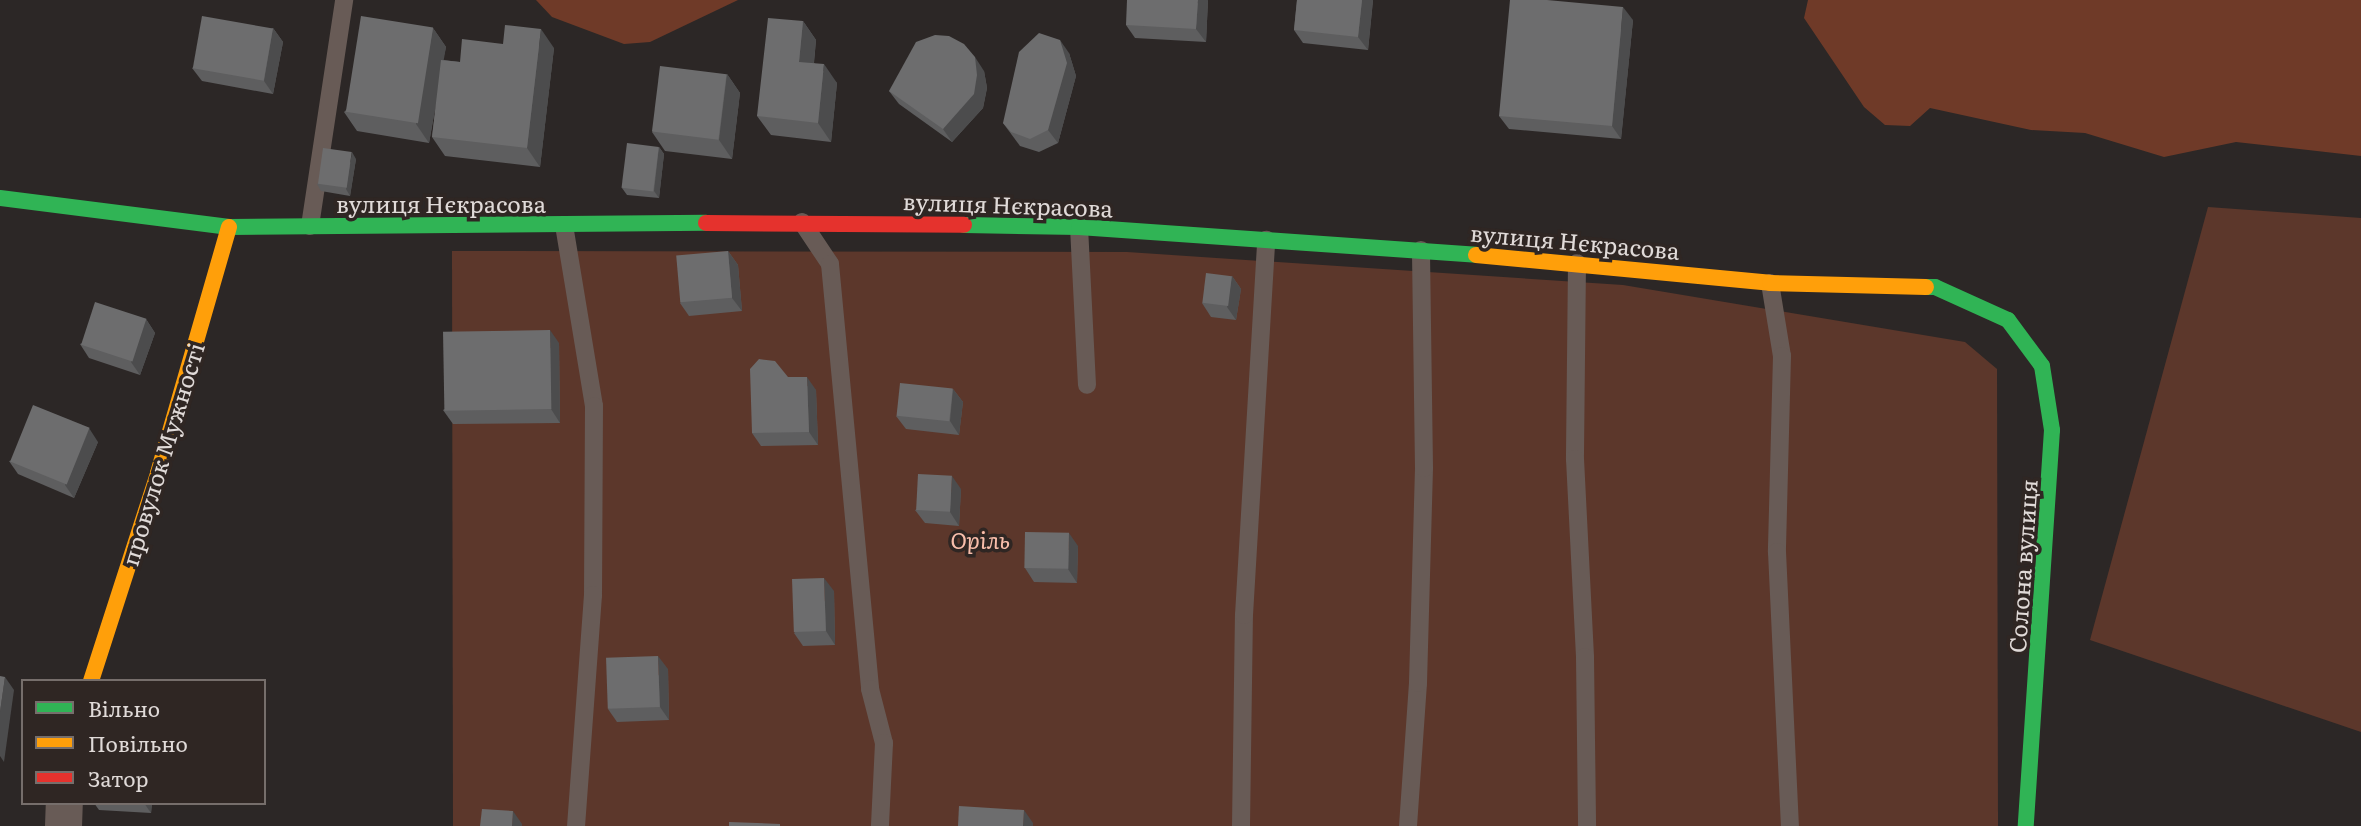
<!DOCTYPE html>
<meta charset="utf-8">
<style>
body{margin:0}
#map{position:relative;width:2361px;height:826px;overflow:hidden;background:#2c2726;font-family:Literata,serif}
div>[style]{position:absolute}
.green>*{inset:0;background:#5c372b}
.forest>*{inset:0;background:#6f3a28}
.lane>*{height:18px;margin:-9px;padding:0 9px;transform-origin:9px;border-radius:9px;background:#685b56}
.street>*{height:37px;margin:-18.5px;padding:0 18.5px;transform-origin:18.5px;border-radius:18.5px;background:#685b56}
.fast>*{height:16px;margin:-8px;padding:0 8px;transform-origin:8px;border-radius:8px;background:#30b455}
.slow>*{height:16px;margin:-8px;padding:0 8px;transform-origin:8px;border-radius:8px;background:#ff9f0a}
.jam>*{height:16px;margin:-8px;padding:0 8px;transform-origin:8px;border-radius:8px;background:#e5322d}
.wall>*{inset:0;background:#5e5e5f}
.shaded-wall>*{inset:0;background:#4c4c4d}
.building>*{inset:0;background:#6d6d6e;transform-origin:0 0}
span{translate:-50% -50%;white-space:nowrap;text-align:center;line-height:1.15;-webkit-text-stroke:7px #2f2623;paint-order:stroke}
.street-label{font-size:23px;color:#e0dad8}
.park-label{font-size:23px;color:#f9beab;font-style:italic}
.legend{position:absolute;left:21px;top:679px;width:245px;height:126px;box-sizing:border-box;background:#2f2623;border:2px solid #766e6b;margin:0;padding:9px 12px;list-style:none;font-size:21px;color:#e0dad8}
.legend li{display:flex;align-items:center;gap:14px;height:35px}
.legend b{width:35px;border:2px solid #766e6b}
</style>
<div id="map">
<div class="green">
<div style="clip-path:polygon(2208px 207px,2361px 218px,2361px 732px,2090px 640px)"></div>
<div style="clip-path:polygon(452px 251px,1127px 252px,1623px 285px,1965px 342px,1997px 369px,1998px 826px,453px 826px)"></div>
</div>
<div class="forest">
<div style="clip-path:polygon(536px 0,738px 0,650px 42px,624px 44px,552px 17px)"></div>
<div style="clip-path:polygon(1808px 0,2361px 0,2361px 156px,2236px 142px,2164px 157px,2085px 133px,2031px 130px,1930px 108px,1910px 126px,1885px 125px,1864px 107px,1804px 18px)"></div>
</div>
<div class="lane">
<div style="left:802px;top:222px;width:50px;rotate:56.3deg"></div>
<div style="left:830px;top:264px;width:427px;rotate:84.6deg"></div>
<div style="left:870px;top:689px;width:56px;rotate:75.5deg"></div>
<div style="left:884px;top:743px;width:83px;rotate:92.8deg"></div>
<div style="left:564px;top:225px;width:183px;rotate:80.6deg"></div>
<div style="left:594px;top:406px;width:189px;rotate:90.3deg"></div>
<div style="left:593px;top:595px;width:232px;rotate:94.2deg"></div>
<div style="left:310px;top:226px;width:229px;rotate:-81.4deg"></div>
<div style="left:1079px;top:227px;width:158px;rotate:87.1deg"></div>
<div style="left:1577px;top:263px;width:196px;rotate:90.6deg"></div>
<div style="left:1575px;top:459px;width:198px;rotate:87.1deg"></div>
<div style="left:1585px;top:657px;width:169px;rotate:89.3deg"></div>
<div style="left:1770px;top:283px;width:74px;rotate:80.7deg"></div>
<div style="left:1782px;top:356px;width:196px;rotate:91.5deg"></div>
<div style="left:1777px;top:552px;width:274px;rotate:87.3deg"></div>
<div style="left:1241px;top:826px;width:211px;rotate:-89.2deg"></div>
<div style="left:1244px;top:615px;width:376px;rotate:-86.6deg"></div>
<div style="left:1408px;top:826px;width:143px;rotate:-86deg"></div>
<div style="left:1418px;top:683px;width:215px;rotate:-88.4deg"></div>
<div style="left:1424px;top:468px;width:218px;rotate:-90.8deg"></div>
</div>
<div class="street">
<div style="left:63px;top:826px;width:23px;rotate:-88deg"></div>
</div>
<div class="fast">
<div style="left:0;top:198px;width:231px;rotate:7.2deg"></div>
<div style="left:229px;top:227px;width:477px;rotate:-0.5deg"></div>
<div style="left:964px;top:225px;width:115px;rotate:1deg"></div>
<div style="left:1079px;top:227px;width:398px;rotate:4deg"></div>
<div style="left:1926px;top:287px;width:9px"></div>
<div style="left:1935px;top:287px;width:80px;rotate:24.3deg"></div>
<div style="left:2008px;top:320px;width:57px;rotate:53.5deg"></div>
<div style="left:2042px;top:366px;width:65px;rotate:81.1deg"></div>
<div style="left:2052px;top:430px;width:397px;rotate:93.8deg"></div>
</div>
<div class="slow">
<div style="left:1476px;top:255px;width:295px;rotate:5.4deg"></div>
<div style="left:1770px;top:283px;width:156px;rotate:1.5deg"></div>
<div style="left:91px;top:681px;width:219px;rotate:-72.1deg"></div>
<div style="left:158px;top:473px;width:256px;rotate:-73.9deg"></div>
</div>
<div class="jam">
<div style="left:706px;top:223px;width:258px;rotate:0.4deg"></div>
</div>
<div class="wall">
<div style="clip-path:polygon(1208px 0,1206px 42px,1135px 38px,1126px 25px)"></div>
<div style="clip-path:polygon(1297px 0,1373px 0,1368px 50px,1303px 43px,1294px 30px)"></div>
<div style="clip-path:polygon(1633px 20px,1621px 139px,1509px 129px,1499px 116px)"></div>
<div style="clip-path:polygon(803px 21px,816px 40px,814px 63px,837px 83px,831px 142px,771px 135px,757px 116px)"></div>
<div style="clip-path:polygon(273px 28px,283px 42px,273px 94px,202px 81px,192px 68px)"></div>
<div style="clip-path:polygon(433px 28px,446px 47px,443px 60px,460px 62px,503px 44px,554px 48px,540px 167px,445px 156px,432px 137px,437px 98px,429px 143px,357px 131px,344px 112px)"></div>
<div style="clip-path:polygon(1069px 53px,1076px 76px,1058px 143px,1039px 152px,1020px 146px,1003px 123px)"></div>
<div style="clip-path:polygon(984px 71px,987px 88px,983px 108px,952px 142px,899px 104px,889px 91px)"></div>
<div style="clip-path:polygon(727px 74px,740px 93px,732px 159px,665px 151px,652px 132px)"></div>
<div style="clip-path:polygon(659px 147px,664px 154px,659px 198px,627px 195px,622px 188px)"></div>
<div style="clip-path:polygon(356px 159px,350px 196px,321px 191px,317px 184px)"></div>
<div style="clip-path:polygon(728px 251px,738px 265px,742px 311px,689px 316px,680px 303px)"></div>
<div style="clip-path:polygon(1232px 276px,1241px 289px,1236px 320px,1211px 317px,1202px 303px)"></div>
<div style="clip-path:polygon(146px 319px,155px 333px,140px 375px,89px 358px,80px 344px)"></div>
<div style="clip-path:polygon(559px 343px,560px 423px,453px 424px,443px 410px)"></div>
<div style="clip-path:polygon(788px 377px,816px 390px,818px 445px,761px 446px,752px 433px)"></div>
<div style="clip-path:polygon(953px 389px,963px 402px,959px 435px,906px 429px,896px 416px)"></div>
<div style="clip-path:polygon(98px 442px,74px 498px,18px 474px,9px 461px)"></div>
<div style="clip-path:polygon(961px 489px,959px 526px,925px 523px,915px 510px)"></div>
<div style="clip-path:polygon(1078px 546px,1077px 583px,1034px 582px,1025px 568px)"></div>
<div style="clip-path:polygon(834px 591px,835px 645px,803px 646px,794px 633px)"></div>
<div style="clip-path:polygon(668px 669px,669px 720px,617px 722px,608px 709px)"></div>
<div style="clip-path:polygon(94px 803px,152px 803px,151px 813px,99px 810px)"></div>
</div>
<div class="shaded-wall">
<div style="clip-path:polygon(1198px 0,1208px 0,1206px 42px,1196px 29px)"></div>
<div style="clip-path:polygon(1362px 0,1373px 0,1368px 50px,1358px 37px)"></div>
<div style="clip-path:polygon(1623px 7px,1633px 20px,1621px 139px,1612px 126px)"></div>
<div style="clip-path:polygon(803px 21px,816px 40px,812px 81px,799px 62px)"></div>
<div style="clip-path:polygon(273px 28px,283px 42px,273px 94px,264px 81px)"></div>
<div style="clip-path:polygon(433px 28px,446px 47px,429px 143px,416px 124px)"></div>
<div style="clip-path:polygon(541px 29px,554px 48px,540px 167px,527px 148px)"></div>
<div style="clip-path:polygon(1060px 40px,1069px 53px,1076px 76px,1058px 143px,1048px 130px)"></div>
<div style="clip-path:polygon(975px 57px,984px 71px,987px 88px,983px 108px,952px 142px,943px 129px)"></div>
<div style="clip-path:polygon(824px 64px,837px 83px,831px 142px,818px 123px)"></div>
<div style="clip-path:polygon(727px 74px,740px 93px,732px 159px,719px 140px)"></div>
<div style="clip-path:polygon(659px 147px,664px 154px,659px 198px,654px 191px)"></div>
<div style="clip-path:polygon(352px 152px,356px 159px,350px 196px,346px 189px)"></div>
<div style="clip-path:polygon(728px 251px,738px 265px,742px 311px,732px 298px)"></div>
<div style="clip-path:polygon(1232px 276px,1241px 289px,1236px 320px,1227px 307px)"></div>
<div style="clip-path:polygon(146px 319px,155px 333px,140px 375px,131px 362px)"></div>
<div style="clip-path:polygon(550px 330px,559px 343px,560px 423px,551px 409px)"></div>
<div style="clip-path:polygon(807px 377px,816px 390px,818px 445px,809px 432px)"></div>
<div style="clip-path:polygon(953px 389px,963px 402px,959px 435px,950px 421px)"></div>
<div style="clip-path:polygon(89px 428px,98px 442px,74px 498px,65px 485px)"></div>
<div style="clip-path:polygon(952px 476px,961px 489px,959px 526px,950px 512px)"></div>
<div style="clip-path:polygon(1069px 533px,1078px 546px,1077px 583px,1068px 569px)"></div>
<div style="clip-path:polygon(824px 578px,834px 591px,835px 645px,826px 631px)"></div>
<div style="clip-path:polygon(658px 656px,668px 669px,669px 720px,660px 707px)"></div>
<div style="clip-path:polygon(5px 677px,14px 690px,4px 762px,0 756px,0 712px)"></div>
<div style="clip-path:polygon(144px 803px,152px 803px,151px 813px)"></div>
<div style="clip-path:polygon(1024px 810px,1033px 823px,1033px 826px,1023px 826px)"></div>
<div style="clip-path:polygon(513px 811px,522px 824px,522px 826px,512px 826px)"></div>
</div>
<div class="building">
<div style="clip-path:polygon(1127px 0,1198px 0,1196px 29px,1126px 25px)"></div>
<div style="clip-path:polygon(1297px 0,1362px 0,1358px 37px,1294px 30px)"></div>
<div style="clip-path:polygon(1510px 0,1547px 0,1623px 7px,1612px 126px,1499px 116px)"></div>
<div style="left:202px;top:16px;width:72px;height:53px;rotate:10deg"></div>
<div style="left:361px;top:16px;width:73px;height:97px;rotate:9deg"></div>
<div style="clip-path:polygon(768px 18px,803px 21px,799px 62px,824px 64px,818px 123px,757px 116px)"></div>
<div style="clip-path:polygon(505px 25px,541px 29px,527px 148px,432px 137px,441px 60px,460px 62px,462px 39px,503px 44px)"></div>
<div style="clip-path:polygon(1039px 33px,1060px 40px,1067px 63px,1048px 130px,1030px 139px,1011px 132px,1003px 123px,1019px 52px)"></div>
<div style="clip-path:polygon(935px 35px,949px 36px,964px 44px,975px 57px,977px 75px,974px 94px,943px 129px,889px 91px,916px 42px)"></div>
<div style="left:660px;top:66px;width:67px;height:66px;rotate:7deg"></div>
<div style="left:627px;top:143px;width:32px;height:45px;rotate:7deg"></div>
<div style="left:323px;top:148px;width:29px;height:36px;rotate:8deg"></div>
<div style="left:728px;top:251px;width:47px;height:52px;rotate:85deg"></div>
<div style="left:1206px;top:273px;width:26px;height:30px;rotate:7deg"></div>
<div style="left:95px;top:302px;width:54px;height:45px;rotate:18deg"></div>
<div style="left:550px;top:330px;width:79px;height:107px;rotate:89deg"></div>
<div style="clip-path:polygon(759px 359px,775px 361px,788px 377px,807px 377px,809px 432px,752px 433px,750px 369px)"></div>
<div style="left:900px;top:383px;width:53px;height:33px;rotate:6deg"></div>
<div style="left:33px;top:405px;width:61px;height:61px;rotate:22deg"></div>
<div style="left:918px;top:474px;width:34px;height:36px;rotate:3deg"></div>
<div style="left:1025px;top:532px;width:44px;height:36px;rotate:1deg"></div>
<div style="left:824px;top:578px;width:53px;height:32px;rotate:88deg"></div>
<div style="left:658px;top:656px;width:51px;height:52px;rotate:88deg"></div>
<div style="clip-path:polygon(0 676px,5px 677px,0 712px)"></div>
<div style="clip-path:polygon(959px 806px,1024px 810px,1023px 826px,958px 826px)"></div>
<div style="clip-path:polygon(482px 809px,513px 811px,512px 826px,480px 826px)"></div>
<div style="clip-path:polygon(729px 822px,780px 824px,780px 826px,729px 826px)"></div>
</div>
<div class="street-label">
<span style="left:441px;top:203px">вулиця Нєкрасова</span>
<span style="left:1008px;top:204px;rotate:2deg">вулиця Нєкрасова</span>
<span style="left:1575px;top:241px;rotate:5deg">вулиця Нєкрасова</span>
<span style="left:162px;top:454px;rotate:-73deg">провулок Мужності</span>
<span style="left:2022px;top:566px;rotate:-86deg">Солона вулиця</span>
</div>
<div class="park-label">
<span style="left:980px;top:539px">Оріль</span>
</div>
<ul class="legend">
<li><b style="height:9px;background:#30b455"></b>Вільно</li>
<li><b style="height:9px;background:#ff9f0a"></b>Повільно</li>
<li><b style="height:9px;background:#e5322d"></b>Затор</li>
</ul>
</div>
